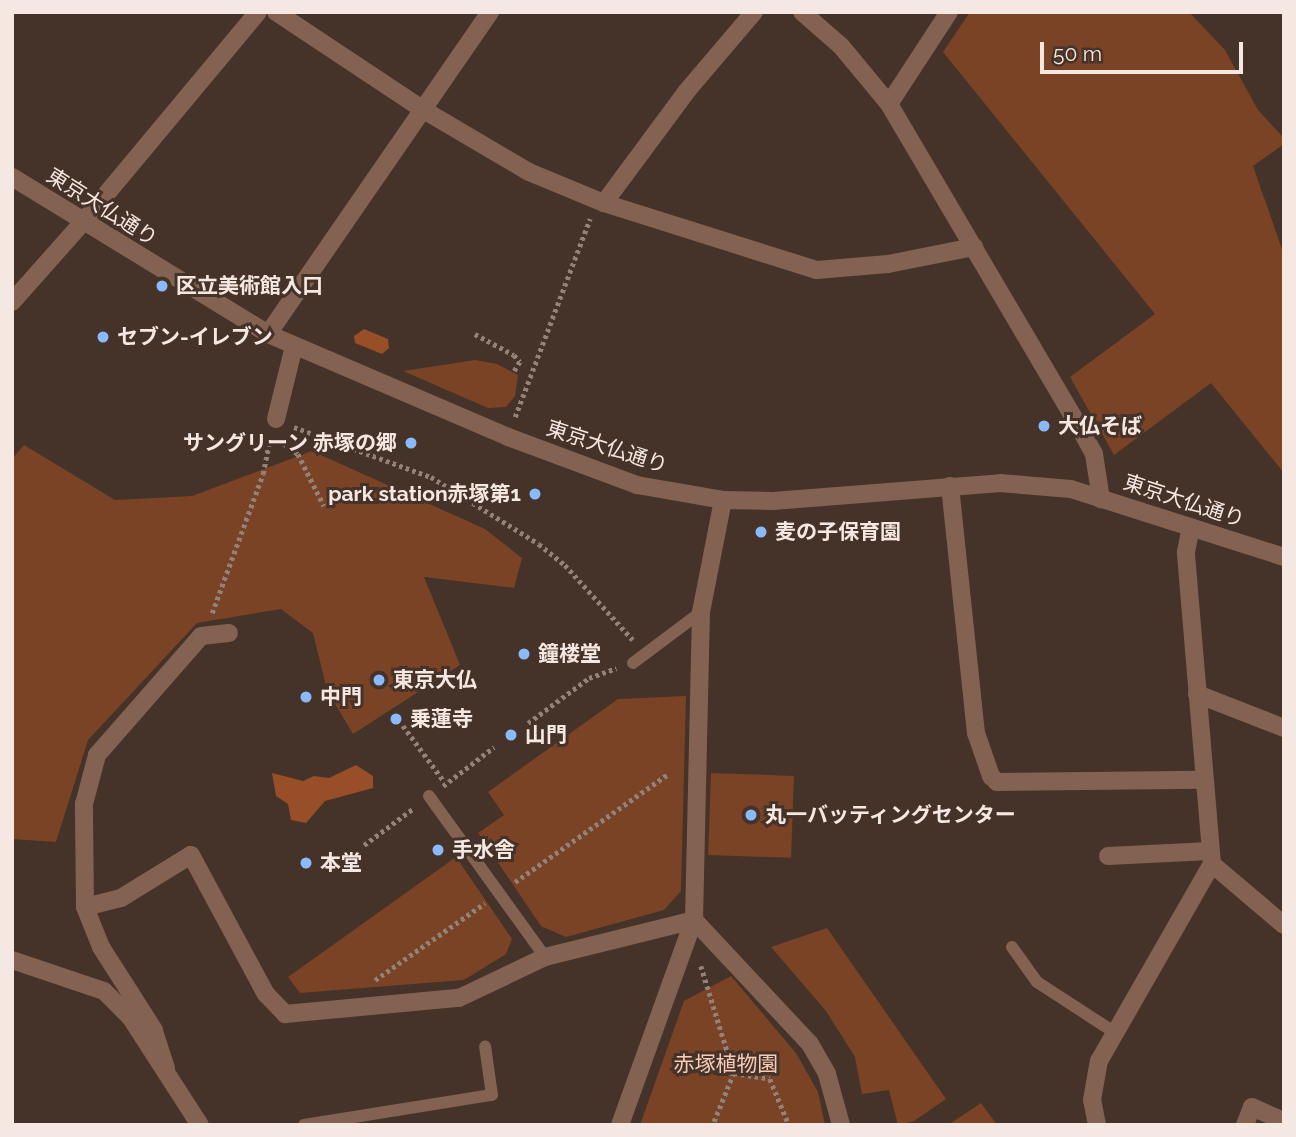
<!DOCTYPE html>
<meta charset="utf-8">
<style>
body{margin:0}
#map{position:relative;width:1296px;height:1137px;overflow:hidden;background:#453228;font-family:Raleway,"Noto Sans JP",sans-serif}
div>[style]{position:absolute}
.green>*{inset:0;background:#7a4326;transform-origin:0 0}
.water>*{inset:0;background:#984e27}
.path>*{height:4.5px;margin-top:-2.25px;transform-origin:0;background:repeating-linear-gradient(90deg,#92827a 0 3.5px,transparent 0 7px)}
.service>*{height:12px;margin:-6px;padding:0 6px;transform-origin:6px;border-radius:6px;background:#836252}
.minor>*{height:18px;margin:-9px;padding:0 9px;transform-origin:9px;border-radius:9px;background:#836252}
.tertiary>*{height:18px;margin:-9px;padding:0 9px;transform-origin:9px;border-radius:9px;background:#836252}
.dots>*{width:19px;height:19px;translate:-50% -50%;box-sizing:border-box;border:4px solid #453228;border-radius:50%}
span{translate:-50% -50%;white-space:nowrap;text-align:center;line-height:1.15;-webkit-text-stroke:6px #453228;paint-order:stroke}
.street-label{font-size:21px;color:#f5e8e2}
.poi-label{font-size:21px;color:#f5e8e2;font-weight:700}
.left{translate:0 -50%;text-align:left}
.right{translate:-100% -50%;text-align:right}
.park-label{font-size:21px;color:#f7cbb7}
.frame{position:absolute;inset:0;border:14px solid #f5e8e2;pointer-events:none}
.scale{position:absolute;left:1040px;top:42px;width:203px;height:32px;box-sizing:border-box;border:4px solid #f5e8e2;border-top:0;padding-left:9px;font-size:21px;line-height:24px;white-space:nowrap;color:#f5e8e2;-webkit-text-stroke:5px #453228;paint-order:stroke}
</style>
<div id="map">
<div class="green">
<div style="clip-path:polygon(970px 12px,1189px 12px,1225px 50px,1258px 110px,1284px 138px,1284px 144px,1253px 166px,1284px 255px,1284px 473px,1211px 383px,1114px 455px,1070px 377px,1155px 314px,943px 52px)"></div>
<div style="clip-path:polygon(475px 360px,497px 364px,518px 375px,515px 396px,506px 407px,488px 408px,403px 371px)"></div>
<div style="clip-path:polygon(24px 445px,115px 500px,192px 496px,312px 451px,485px 529px,522px 558px,514px 588px,424px 577px,460px 665px,353px 734px,327px 690px,313px 633px,281px 609px,197px 623px,88px 740px,56px 842px,12px 839px,12px 459px)"></div>
<div style="clip-path:polygon(686px 696px,681px 891px,664px 910px,566px 937px,541px 926px,478px 833px,504px 815px,488px 792px,618px 699px)"></div>
<div style="left:711px;top:773px;width:83px;height:82px;rotate:2deg"></div>
<div style="clip-path:polygon(456px 857px,512px 939px,506px 954px,464px 980px,300px 993px,288px 977px)"></div>
<div style="clip-path:polygon(827px 928px,946px 1099px,914px 1121px,898px 1125px,889px 1090px,862px 1094px,855px 1057px,826px 1011px,771px 947px)"></div>
<div style="clip-path:polygon(731px 976px,796px 1053px,818px 1092px,825px 1125px,640px 1125px,684px 1001px)"></div>
<div style="clip-path:polygon(981px 1103px,997px 1125px,948px 1125px)"></div>
</div>
<div class="water">
<div style="clip-path:polygon(364px 329px,388px 339px,389px 348px,382px 354px,355px 343px,354px 336px)"></div>
<div style="clip-path:polygon(356px 765px,373px 776px,373px 788px,325px 801px,306px 823px,291px 820px,288px 804px,276px 796px,272px 773px,303px 781px,314px 776px,329px 778px)"></div>
</div>
<div class="path">
<div style="left:475px;top:334px;width:44px;rotate:28.3deg"></div>
<div style="left:514px;top:355px;width:9px;rotate:49deg"></div>
<div style="left:520px;top:362px;width:12px;rotate:121deg"></div>
<div style="left:515px;top:417px;width:212px;rotate:-69.3deg"></div>
<div style="left:294px;top:427px;width:146px;rotate:20.1deg"></div>
<div style="left:431px;top:477px;width:127px;rotate:31.8deg"></div>
<div style="left:539px;top:544px;width:33px;rotate:39deg"></div>
<div style="left:565px;top:565px;width:101px;rotate:47.8deg"></div>
<div style="left:278px;top:439px;width:25px;rotate:37deg"></div>
<div style="left:298px;top:454px;width:58px;rotate:63.4deg"></div>
<div style="left:212px;top:613px;width:148px;rotate:-69.9deg"></div>
<div style="left:263px;top:474px;width:36px;rotate:-79deg"></div>
<div style="left:399px;top:720px;width:74px;rotate:53.7deg"></div>
<div style="left:528px;top:723px;width:76px;rotate:-36.4deg"></div>
<div style="left:589px;top:678px;width:29px;rotate:-20deg"></div>
<div style="left:443px;top:786px;width:64px;rotate:-37.4deg"></div>
<div style="left:364px;top:845px;width:62px;rotate:-36.5deg"></div>
<div style="left:515px;top:882px;width:187px;rotate:-35.2deg"></div>
<div style="left:701px;top:966px;width:112px;rotate:72.9deg"></div>
<div style="left:734px;top:1073px;width:56px;rotate:112deg"></div>
<div style="left:375px;top:980px;width:134px;rotate:-35deg"></div>
<div style="left:734px;top:1073px;width:36px;rotate:9deg"></div>
<div style="left:770px;top:1079px;width:50px;rotate:67.6deg"></div>
</div>
<div class="service">
<div style="left:633px;top:663px;width:85px;rotate:-36.9deg"></div>
<div style="left:429px;top:796px;width:198px;rotate:54.2deg"></div>
<div style="left:1012px;top:947px;width:43px;rotate:54.5deg"></div>
<div style="left:1037px;top:982px;width:92px;rotate:33deg"></div>
<div style="left:304px;top:1125px;width:190px;rotate:-9.1deg"></div>
<div style="left:492px;top:1095px;width:49px;rotate:-98.1deg"></div>
</div>
<div class="minor">
<div style="left:276px;top:12px;width:175px;rotate:33.6deg"></div>
<div style="left:422px;top:109px;width:124px;rotate:30.5deg"></div>
<div style="left:529px;top:172px;width:81px;rotate:22.5deg"></div>
<div style="left:604px;top:203px;width:223px;rotate:17.5deg"></div>
<div style="left:817px;top:270px;width:71px;rotate:-4.8deg"></div>
<div style="left:888px;top:264px;width:88px;rotate:-11.2deg"></div>
<div style="left:802px;top:12px;width:52px;rotate:41.1deg"></div>
<div style="left:841px;top:46px;width:75px;rotate:50.4deg"></div>
<div style="left:889px;top:104px;width:383px;rotate:59.5deg"></div>
<div style="left:1083px;top:434px;width:23px;rotate:61deg"></div>
<div style="left:1094px;top:454px;width:46px;rotate:81.2deg"></div>
<div style="left:889px;top:104px;width:110px;rotate:-56.9deg"></div>
<div style="left:604px;top:203px;width:138px;rotate:-53.5deg"></div>
<div style="left:686px;top:92px;width:105px;rotate:-49.6deg"></div>
<div style="left:12px;top:302px;width:107px;rotate:-48.4deg"></div>
<div style="left:268px;top:334px;width:391px;rotate:-55.4deg"></div>
<div style="left:276px;top:419px;width:75px;rotate:-76.1deg"></div>
<div style="left:950px;top:486px;width:248px;rotate:84deg"></div>
<div style="left:976px;top:733px;width:46px;rotate:70.8deg"></div>
<div style="left:991px;top:776px;width:8px;rotate:45deg"></div>
<div style="left:997px;top:782px;width:206px;rotate:-0.6deg"></div>
<div style="left:1197px;top:694px;width:93px;rotate:21.3deg"></div>
<div style="left:1108px;top:856px;width:102px;rotate:-2.8deg"></div>
<div style="left:1212px;top:864px;width:94px;rotate:40.3deg"></div>
<div style="left:85px;top:907px;width:37px;rotate:-14deg"></div>
<div style="left:121px;top:898px;width:82px;rotate:-31.6deg"></div>
<div style="left:191px;top:855px;width:158px;rotate:61.7deg"></div>
<div style="left:266px;top:994px;width:28px;rotate:46deg"></div>
<div style="left:285px;top:1014px;width:175px;rotate:-5.3deg"></div>
<div style="left:459px;top:998px;width:95px;rotate:-25.5deg"></div>
<div style="left:545px;top:957px;width:154px;rotate:-13.9deg"></div>
<div style="left:694px;top:920px;width:170px;rotate:46.9deg"></div>
<div style="left:810px;top:1044px;width:34px;rotate:60deg"></div>
<div style="left:827px;top:1074px;width:53px;rotate:74.6deg"></div>
<div style="left:12px;top:960px;width:97px;rotate:18.6deg"></div>
<div style="left:104px;top:991px;width:38px;rotate:45deg"></div>
<div style="left:131px;top:1018px;width:127px;rotate:57.2deg"></div>
<div style="left:166px;top:1068px;width:40px;rotate:-108deg"></div>
<div style="left:154px;top:1030px;width:98px;rotate:-122.6deg"></div>
<div style="left:101px;top:947px;width:43px;rotate:-111.8deg"></div>
<div style="left:85px;top:907px;width:103px;rotate:-90.6deg"></div>
<div style="left:84px;top:804px;width:51px;rotate:-75.1deg"></div>
<div style="left:97px;top:755px;width:158px;rotate:-48.8deg"></div>
<div style="left:201px;top:636px;width:28px;rotate:-6deg"></div>
<div style="left:620px;top:1125px;width:218px;rotate:-70.2deg"></div>
<div style="left:694px;top:920px;width:308px;rotate:-88.7deg"></div>
<div style="left:701px;top:612px;width:114px;rotate:-78.9deg"></div>
<div style="left:1097px;top:1125px;width:25px;rotate:-101deg"></div>
<div style="left:1092px;top:1100px;width:40px;rotate:-80deg"></div>
<div style="left:1099px;top:1061px;width:227px;rotate:-60.2deg"></div>
<div style="left:1212px;top:864px;width:313px;rotate:-94.8deg"></div>
<div style="left:1186px;top:552px;width:25px;rotate:-79deg"></div>
<div style="left:1245px;top:1125px;width:19px;rotate:-69deg"></div>
<div style="left:1252px;top:1107px;width:35px;rotate:24deg"></div>
</div>
<div class="tertiary">
<div style="left:12px;top:177px;width:300px;rotate:31.5deg"></div>
<div style="left:268px;top:334px;width:261px;rotate:23.2deg"></div>
<div style="left:508px;top:437px;width:138px;rotate:20.4deg"></div>
<div style="left:637px;top:485px;width:87px;rotate:9.9deg"></div>
<div style="left:723px;top:500px;width:50px;rotate:1.1deg"></div>
<div style="left:773px;top:501px;width:228px;rotate:-4.5deg"></div>
<div style="left:1000px;top:483px;width:71px;rotate:4.8deg"></div>
<div style="left:1071px;top:489px;width:224px;rotate:17.7deg"></div>
<div style="left:83px;top:222px;width:273px;rotate:-50.2deg"></div>
</div>
<div class="dots">
<div style="left:162px;top:286px;background:#8abafc"></div>
<div style="left:103px;top:337px;background:#8abafc"></div>
<div style="left:1044px;top:426px;background:#8abafc"></div>
<div style="left:411px;top:443px;background:#8abafc"></div>
<div style="left:535px;top:494px;background:#8abafc"></div>
<div style="left:761px;top:532px;background:#8abafc"></div>
<div style="left:524px;top:654px;background:#8abafc"></div>
<div style="left:379px;top:680px;background:#8abafc"></div>
<div style="left:306px;top:697px;background:#8abafc"></div>
<div style="left:396px;top:719px;background:#8abafc"></div>
<div style="left:511px;top:735px;background:#8abafc"></div>
<div style="left:751px;top:815px;background:#8abafc"></div>
<div style="left:438px;top:850px;background:#8abafc"></div>
<div style="left:306px;top:863px;background:#8abafc"></div>
</div>
<div class="street-label">
<span style="left:102px;top:207px;rotate:32deg">東京大仏通り</span>
<span style="left:607px;top:447px;rotate:18deg">東京大仏通り</span>
<span style="left:1184px;top:501px;rotate:18deg">東京大仏通り</span>
</div>
<div class="poi-label">
<span class="left" style="left:176px;top:286px">区立美術館入口</span>
<span class="left" style="left:117px;top:337px">セブン-イレブン</span>
<span class="left" style="left:1058px;top:426px">大仏そば</span>
<span class="right" style="left:397px;top:443px">サングリーン 赤塚の郷</span>
<span class="right" style="left:521px;top:494px">park station赤塚第1</span>
<span class="left" style="left:775px;top:532px">麦の子保育園</span>
<span class="left" style="left:538px;top:654px">鐘楼堂</span>
<span class="left" style="left:393px;top:680px">東京大仏</span>
<span class="left" style="left:320px;top:697px">中門</span>
<span class="left" style="left:410px;top:719px">乗蓮寺</span>
<span class="left" style="left:525px;top:735px">山門</span>
<span class="left" style="left:765px;top:815px">丸一バッティングセンター</span>
<span class="left" style="left:452px;top:850px">手水舎</span>
<span class="left" style="left:320px;top:863px">本堂</span>
</div>
<div class="park-label">
<span style="left:726px;top:1064px">赤塚植物園</span>
</div>
<div class="frame"></div>
<div class="scale">50 m</div>
</div>
